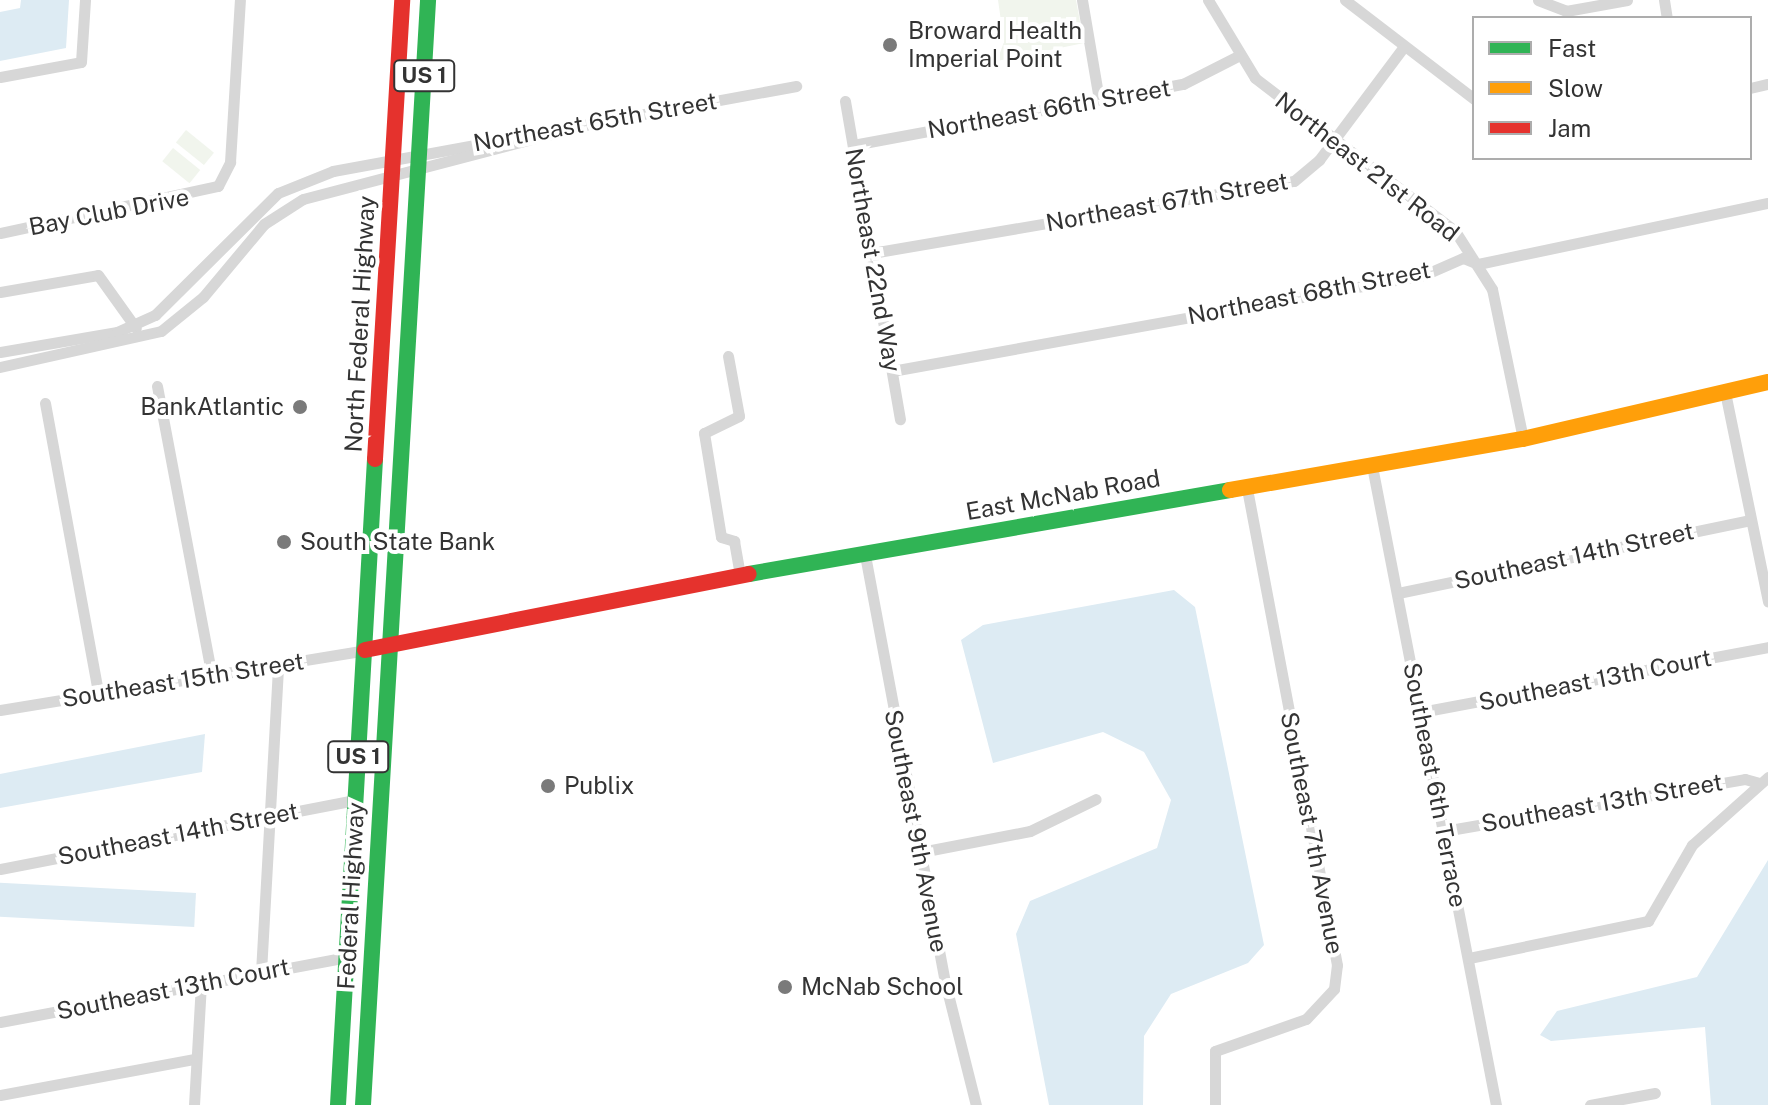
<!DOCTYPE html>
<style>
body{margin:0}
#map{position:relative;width:1768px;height:1105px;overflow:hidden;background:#fff;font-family:"Public Sans",sans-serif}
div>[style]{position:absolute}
.green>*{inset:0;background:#f1f5ed;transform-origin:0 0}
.water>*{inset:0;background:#ddebf3;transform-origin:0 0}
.street>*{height:11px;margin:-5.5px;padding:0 5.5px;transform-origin:5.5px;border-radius:5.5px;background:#d7d7d7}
.fast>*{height:16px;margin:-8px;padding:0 8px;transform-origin:8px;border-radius:8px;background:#30b455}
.slow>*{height:16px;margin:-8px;padding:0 8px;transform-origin:8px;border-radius:8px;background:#ff9f0a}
.jam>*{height:16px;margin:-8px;padding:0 8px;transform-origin:8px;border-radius:8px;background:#e5322d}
.dots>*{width:22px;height:22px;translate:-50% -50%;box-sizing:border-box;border:4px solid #fff;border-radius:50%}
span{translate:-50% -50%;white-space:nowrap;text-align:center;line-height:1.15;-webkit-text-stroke:8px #fff;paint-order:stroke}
.shield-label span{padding:2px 6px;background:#fff;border:2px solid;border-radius:6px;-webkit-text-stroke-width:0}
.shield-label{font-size:22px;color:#333;font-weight:700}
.poi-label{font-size:24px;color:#333}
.left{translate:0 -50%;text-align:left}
.right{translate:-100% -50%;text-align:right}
.street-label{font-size:24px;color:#333}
.legend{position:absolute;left:1472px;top:16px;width:280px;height:144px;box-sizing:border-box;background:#fff;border:2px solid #adadad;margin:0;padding:10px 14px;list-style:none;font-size:24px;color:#333}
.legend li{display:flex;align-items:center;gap:16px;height:40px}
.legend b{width:40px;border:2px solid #adadad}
</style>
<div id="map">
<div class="green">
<div style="clip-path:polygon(998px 0,1076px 0,1084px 43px,997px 61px,1004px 42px)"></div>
<div style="left:186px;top:130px;width:36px;height:16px;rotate:39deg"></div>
<div style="left:173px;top:148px;width:35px;height:17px;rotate:39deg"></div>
</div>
<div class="water">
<div style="clip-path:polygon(21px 0,69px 0,66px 48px,0 61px,0 12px,20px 8px)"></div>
<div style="clip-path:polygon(1174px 590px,1195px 607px,1264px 945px,1248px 963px,1171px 994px,1144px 1036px,1143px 1105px,1049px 1105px,1016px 934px,1030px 901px,1157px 848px,1171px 800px,1144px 752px,1103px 732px,993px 763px,961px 640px,983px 625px)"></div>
<div style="clip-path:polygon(205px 734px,202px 772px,0 808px,0 774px)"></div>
<div style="clip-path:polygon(1768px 860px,1768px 1105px,1711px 1105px,1705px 1027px,1551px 1041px,1540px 1035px,1557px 1011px,1697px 977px)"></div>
<div style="left:196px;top:893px;width:34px;height:199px;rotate:93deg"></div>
</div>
<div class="street">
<div style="left:1082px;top:0;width:100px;rotate:80.3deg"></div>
<div style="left:1208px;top:0;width:91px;rotate:58.9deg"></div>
<div style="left:1255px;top:78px;width:252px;rotate:37.4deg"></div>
<div style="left:1455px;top:231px;width:69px;rotate:57.5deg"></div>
<div style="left:1492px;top:289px;width:153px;rotate:78.3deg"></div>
<div style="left:1345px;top:0;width:163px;rotate:37.5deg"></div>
<div style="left:1538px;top:0;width:30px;rotate:21deg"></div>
<div style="left:1566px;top:11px;width:62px;rotate:-10.2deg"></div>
<div style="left:1664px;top:0;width:18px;rotate:81deg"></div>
<div style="left:0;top:77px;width:82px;rotate:-10.5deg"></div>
<div style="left:81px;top:62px;width:62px;rotate:-86.3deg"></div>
<div style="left:1750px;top:88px;width:18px;rotate:-13deg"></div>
<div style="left:845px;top:101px;width:323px;rotate:80.2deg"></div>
<div style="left:853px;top:145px;width:336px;rotate:-10.5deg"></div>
<div style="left:1183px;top:84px;width:62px;rotate:-27deg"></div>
<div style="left:0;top:233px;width:223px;rotate:-12.2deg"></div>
<div style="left:218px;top:186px;width:27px;rotate:-63deg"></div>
<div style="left:230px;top:162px;width:162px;rotate:-86.5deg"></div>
<div style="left:872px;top:253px;width:428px;rotate:-9.7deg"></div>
<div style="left:1294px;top:181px;width:33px;rotate:-40deg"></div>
<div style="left:1319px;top:160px;width:139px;rotate:-53.2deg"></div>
<div style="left:0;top:292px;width:99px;rotate:-9.8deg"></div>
<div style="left:98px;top:275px;width:65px;rotate:54.4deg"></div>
<div style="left:0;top:352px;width:119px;rotate:-9.7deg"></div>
<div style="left:117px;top:332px;width:42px;rotate:-24.1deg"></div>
<div style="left:155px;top:315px;width:173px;rotate:-44.8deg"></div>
<div style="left:278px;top:193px;width:59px;rotate:-21.8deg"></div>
<div style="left:333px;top:171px;width:471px;rotate:-10.4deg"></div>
<div style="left:728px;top:356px;width:61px;rotate:79.6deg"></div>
<div style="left:739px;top:416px;width:39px;rotate:154deg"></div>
<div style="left:704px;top:433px;width:105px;rotate:80.7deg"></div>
<div style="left:721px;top:537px;width:14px;rotate:17deg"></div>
<div style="left:734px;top:541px;width:36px;rotate:80deg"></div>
<div style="left:0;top:367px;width:165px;rotate:-12.6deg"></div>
<div style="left:161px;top:331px;width:54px;rotate:-39deg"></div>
<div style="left:203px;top:297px;width:95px;rotate:-50.1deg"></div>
<div style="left:264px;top:224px;width:46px;rotate:-32.7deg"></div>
<div style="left:303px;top:199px;width:296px;rotate:-14.7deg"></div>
<div style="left:892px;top:371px;width:541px;rotate:-10.23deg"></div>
<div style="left:1424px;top:275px;width:43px;rotate:-23.6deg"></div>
<div style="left:1463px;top:258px;width:16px;rotate:22deg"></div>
<div style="left:1478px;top:264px;width:296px;rotate:-11.9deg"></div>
<div style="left:157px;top:386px;width:291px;rotate:79.3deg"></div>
<div style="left:1725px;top:392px;width:214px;rotate:78.4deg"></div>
<div style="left:45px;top:403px;width:294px;rotate:79.6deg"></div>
<div style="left:1372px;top:466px;width:651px;rotate:79.02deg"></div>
<div style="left:865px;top:555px;width:434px;rotate:79.4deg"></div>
<div style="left:945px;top:982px;width:127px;rotate:75.9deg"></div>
<div style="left:1398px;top:593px;width:360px;rotate:-11.7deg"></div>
<div style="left:0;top:710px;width:370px;rotate:-9.3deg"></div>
<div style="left:1421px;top:712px;width:353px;rotate:-10.6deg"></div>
<div style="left:1444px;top:831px;width:305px;rotate:-9.8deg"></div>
<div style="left:1745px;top:779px;width:15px;rotate:16deg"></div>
<div style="left:921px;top:852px;width:111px;rotate:-10.9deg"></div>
<div style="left:1030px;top:831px;width:73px;rotate:-25.9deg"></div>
<div style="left:0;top:869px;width:363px;rotate:-11deg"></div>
<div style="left:1469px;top:958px;width:183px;rotate:-11.7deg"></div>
<div style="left:1648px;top:921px;width:88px;rotate:-59.9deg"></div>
<div style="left:1692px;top:845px;width:102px;rotate:-41.8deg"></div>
<div style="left:261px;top:972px;width:304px;rotate:-86.8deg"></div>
<div style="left:0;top:1022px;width:352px;rotate:-10.6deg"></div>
<div style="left:0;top:1095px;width:198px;rotate:-10.5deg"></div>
<div style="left:194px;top:1105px;width:120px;rotate:-86.7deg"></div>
<div style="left:1215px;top:1105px;width:54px;rotate:-90deg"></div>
<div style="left:1215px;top:1051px;width:96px;rotate:-19.4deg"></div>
<div style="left:1306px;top:1019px;width:41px;rotate:-47deg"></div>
<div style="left:1334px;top:989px;width:24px;rotate:-83deg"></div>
<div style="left:1337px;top:965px;width:486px;rotate:-100.7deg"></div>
<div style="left:1590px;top:1105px;width:66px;rotate:-10.5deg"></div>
</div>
<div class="fast">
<div style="left:749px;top:574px;width:488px;rotate:-9.9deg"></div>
<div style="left:338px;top:1105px;width:647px;rotate:-86.72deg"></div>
<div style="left:363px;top:1105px;width:1107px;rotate:-86.63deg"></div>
</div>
<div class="slow">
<div style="left:1230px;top:490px;width:297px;rotate:-9.9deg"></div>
<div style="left:1523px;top:439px;width:252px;rotate:-13.1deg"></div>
</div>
<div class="jam">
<div style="left:375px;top:459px;width:460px;rotate:-86.6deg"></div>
<div style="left:365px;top:650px;width:391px;rotate:-11.2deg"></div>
</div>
<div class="dots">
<div style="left:890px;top:45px;background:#7a7a7a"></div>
<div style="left:300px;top:407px;background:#7a7a7a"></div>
<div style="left:284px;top:542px;background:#7a7a7a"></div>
<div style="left:548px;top:786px;background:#7a7a7a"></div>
<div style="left:785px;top:987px;background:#7a7a7a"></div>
</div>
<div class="shield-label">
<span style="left:424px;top:76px">US 1</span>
<span style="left:358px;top:757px">US 1</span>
</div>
<div class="poi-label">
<span class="left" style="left:908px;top:45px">Broward Health<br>Imperial Point</span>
<span class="right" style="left:284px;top:407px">BankAtlantic</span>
<span class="left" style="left:300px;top:542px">South State Bank</span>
<span class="left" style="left:564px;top:786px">Publix</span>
<span class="left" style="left:801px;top:987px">McNab School</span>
</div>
<div class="street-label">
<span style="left:1049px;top:109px;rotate:-10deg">Northeast 66th Street</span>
<span style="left:595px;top:122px;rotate:-10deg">Northeast 65th Street</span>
<span style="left:1367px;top:167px;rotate:38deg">Northeast 21st Road</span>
<span style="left:1167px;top:202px;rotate:-10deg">Northeast 67th Street</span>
<span style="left:109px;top:212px;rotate:-11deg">Bay Club Drive</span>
<span style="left:873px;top:260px;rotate:80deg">Northeast 22nd Way</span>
<span style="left:1309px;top:293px;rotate:-11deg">Northeast 68th Street</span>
<span style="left:360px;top:324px;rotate:-87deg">North Federal Highway</span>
<span style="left:1063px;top:495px;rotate:-10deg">East McNab Road</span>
<span style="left:1574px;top:556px;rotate:-12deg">Southeast 14th Street</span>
<span style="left:183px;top:680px;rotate:-9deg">Southeast 15th Street</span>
<span style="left:1595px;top:680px;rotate:-11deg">Southeast 13th Court</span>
<span style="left:1435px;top:785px;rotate:79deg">Southeast 6th Terrace</span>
<span style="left:1602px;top:803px;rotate:-10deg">Southeast 13th Street</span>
<span style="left:916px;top:831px;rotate:79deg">Southeast 9th Avenue</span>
<span style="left:1312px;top:833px;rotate:79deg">Southeast 7th Avenue</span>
<span style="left:178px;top:834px;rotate:-11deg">Southeast 14th Street</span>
<span style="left:351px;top:896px;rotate:-87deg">Federal Highway</span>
<span style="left:173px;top:989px;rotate:-11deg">Southeast 13th Court</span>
</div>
<ul class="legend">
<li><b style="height:10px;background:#30b455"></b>Fast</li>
<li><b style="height:10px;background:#ff9f0a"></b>Slow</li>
<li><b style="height:10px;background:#e5322d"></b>Jam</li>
</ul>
</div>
